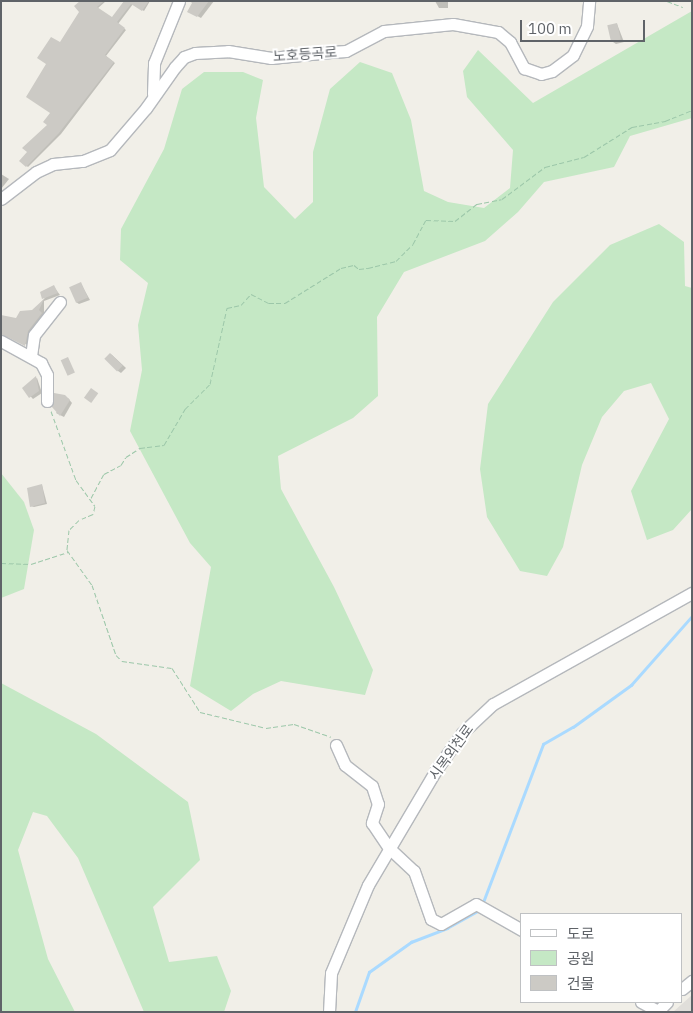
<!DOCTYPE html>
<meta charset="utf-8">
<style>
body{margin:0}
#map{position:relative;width:693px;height:1013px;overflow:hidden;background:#f1efe8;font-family:"IBM Plex Sans","Noto Sans KR",sans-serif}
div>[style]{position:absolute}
.industrial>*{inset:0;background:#e0deda}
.green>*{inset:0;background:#c5e8c5}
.shadow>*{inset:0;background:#0003}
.stream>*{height:2.5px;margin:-1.25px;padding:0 1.25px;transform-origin:1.25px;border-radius:1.25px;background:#aadaff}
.building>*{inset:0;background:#cccac5;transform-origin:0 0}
.path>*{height:1px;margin-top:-0.5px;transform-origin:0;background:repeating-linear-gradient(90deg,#9cc7a9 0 5px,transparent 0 7.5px)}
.roads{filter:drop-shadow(1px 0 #b5b8bc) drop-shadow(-1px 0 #b5b8bc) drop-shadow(0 1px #b5b8bc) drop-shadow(0 -1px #b5b8bc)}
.minor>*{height:11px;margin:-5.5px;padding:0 5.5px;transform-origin:5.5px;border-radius:5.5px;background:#fff}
span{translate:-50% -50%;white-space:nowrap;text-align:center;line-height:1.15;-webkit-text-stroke:4px #fff;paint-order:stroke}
.street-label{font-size:14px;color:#5f6368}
.frame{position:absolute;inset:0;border:2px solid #5f6368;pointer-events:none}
.legend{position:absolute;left:520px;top:913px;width:162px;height:90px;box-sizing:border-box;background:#fff;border:1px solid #bfc1c3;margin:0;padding:6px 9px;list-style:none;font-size:15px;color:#5f6368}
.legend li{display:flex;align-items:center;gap:10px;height:25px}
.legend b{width:25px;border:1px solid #bfc1c3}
.scale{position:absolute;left:520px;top:20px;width:125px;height:22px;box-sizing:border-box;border:2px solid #5f6368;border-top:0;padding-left:6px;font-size:15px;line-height:18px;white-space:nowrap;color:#5f6368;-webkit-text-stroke:4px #fff;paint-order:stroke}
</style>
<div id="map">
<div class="industrial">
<div style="clip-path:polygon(692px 995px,692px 1012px,673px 1012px)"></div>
</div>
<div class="green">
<div style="clip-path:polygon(692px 11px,692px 118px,630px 136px,614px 167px,544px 182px,518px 212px,485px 241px,404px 272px,377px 317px,378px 396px,353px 418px,278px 456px,281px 489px,334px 587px,373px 670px,365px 695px,281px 681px,253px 694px,231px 711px,190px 686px,211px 567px,190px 543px,130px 431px,142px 370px,138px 325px,148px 283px,120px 260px,121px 229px,164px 149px,182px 89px,204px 72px,243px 72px,263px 80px,256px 118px,264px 187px,295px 219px,313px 202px,313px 152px,330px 89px,360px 62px,392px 73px,411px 120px,424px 191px,448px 202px,484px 208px,510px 188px,513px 150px,467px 97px,463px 71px,478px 50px,533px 103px)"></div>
<div style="clip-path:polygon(659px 224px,684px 242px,685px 286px,692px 288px,692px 509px,673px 530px,647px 540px,631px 491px,669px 419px,651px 383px,624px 391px,602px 417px,582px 465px,563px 547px,547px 576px,520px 571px,487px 517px,480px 469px,488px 404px,553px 302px,610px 245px)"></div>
<div style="clip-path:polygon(1px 473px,24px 502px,34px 530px,24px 589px,1px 598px)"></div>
<div style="clip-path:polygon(1px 683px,96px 734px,188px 802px,200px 860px,153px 907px,169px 962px,217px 956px,231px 991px,224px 1012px,144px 1012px,78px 858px,47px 816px,33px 812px,18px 850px,48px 959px,75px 1012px,1px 1012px)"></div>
</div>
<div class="shadow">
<div style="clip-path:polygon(82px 1px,106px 1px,97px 9px,112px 18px,125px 1px,150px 1px,144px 11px,133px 4px,118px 24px,126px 30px,106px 56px,115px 63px,61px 134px,28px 167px,21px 161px,49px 125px,61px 44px,81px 12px)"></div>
<div style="clip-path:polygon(195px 1px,214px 1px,201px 18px,188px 11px)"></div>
<div style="clip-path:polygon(435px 1px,448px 1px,448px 8px,439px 8px)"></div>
<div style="clip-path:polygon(617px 24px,624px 42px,616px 44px,613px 42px)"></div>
<div style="clip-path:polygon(1px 174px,9px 179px,1px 189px)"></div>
<div style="clip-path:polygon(81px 284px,90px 300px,79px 304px,76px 302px)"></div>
<div style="clip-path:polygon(54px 287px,60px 295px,44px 301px,44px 315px,28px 345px,1px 334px,1px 316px,16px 319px,33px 312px)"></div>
<div style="clip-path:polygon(111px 354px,126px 368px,121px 373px,118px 371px)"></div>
<div style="clip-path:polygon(37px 378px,42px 393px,33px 399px,23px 388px)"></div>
<div style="clip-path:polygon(68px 398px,72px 403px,64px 417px,56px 413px)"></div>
<div style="clip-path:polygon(42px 485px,47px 504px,34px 507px,31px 506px)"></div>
</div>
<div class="stream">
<div style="left:482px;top:905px;width:172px;rotate:-69.2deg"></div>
<div style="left:543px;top:744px;width:34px;rotate:-30deg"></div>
<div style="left:573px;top:727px;width:72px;rotate:-35.9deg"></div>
<div style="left:631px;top:685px;width:92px;rotate:-48.5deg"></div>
<div style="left:355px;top:1012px;width:42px;rotate:-70.7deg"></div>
<div style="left:369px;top:972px;width:52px;rotate:-35.5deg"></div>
<div style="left:411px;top:942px;width:39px;rotate:-21deg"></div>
<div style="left:447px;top:928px;width:37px;rotate:-29deg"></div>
</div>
<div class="building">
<div style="clip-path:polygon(80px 1px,104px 1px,97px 7px,112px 17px,124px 1px,149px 1px,142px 11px,131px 4px,117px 22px,125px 28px,105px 55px,114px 62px,59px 133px,26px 167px,19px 161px,27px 152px,22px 148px,47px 125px,43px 122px,50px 113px,26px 97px,46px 64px,37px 58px,51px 37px,60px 42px,79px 12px,74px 6px)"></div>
<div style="clip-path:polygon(190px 1px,209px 1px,197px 17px,187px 12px,192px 3px)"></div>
<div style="left:617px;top:23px;width:17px;height:10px;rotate:77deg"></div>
<div style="left:81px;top:282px;width:17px;height:13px;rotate:66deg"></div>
<div style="clip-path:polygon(54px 285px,58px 293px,42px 299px,40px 292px)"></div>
<div style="clip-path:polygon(44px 299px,39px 310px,42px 313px,28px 331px,25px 346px,1px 334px,1px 315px,16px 318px,20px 311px,32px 310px)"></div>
<div style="left:110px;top:353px;width:18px;height:8px;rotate:45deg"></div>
<div style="left:68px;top:357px;width:17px;height:8px;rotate:66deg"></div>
<div style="clip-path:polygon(36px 376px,39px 391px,29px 398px,22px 388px)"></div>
<div style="left:91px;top:388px;width:9px;height:12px;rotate:36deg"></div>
<div style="clip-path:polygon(54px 393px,65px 395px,70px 400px,60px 416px,52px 407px)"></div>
<div style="clip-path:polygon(42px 484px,45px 503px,30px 507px,27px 488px)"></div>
</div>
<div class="path">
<div style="left:667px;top:1px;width:17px;rotate:21deg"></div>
<div style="left:51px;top:411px;width:73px;rotate:70.1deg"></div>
<div style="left:76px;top:480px;width:32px;rotate:54deg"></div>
<div style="left:95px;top:506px;width:8px;rotate:104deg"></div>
<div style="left:93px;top:514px;width:15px;rotate:157deg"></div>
<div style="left:79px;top:520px;width:14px;rotate:135deg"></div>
<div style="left:69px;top:530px;width:20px;rotate:96deg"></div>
<div style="left:67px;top:550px;width:43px;rotate:54.5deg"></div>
<div style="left:92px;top:585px;width:74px;rotate:71.1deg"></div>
<div style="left:116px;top:655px;width:8px;rotate:45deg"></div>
<div style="left:122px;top:661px;width:50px;rotate:8deg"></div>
<div style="left:172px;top:668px;width:52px;rotate:57.5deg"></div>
<div style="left:200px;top:712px;width:68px;rotate:13.6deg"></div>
<div style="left:266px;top:728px;width:28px;rotate:-8deg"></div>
<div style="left:294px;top:724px;width:39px;rotate:19deg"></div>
<div style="left:91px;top:498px;width:27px;rotate:-62deg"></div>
<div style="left:104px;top:474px;width:19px;rotate:-28deg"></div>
<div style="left:121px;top:465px;width:9px;rotate:-58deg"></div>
<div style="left:126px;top:457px;width:17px;rotate:-33deg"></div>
<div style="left:140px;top:448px;width:24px;rotate:-7deg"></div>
<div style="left:164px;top:445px;width:42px;rotate:-59.7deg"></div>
<div style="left:185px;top:409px;width:35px;rotate:-45deg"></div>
<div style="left:210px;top:384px;width:78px;rotate:-77.4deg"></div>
<div style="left:227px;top:308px;width:14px;rotate:-12deg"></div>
<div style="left:241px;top:305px;width:15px;rotate:-48deg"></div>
<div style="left:251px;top:294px;width:20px;rotate:27deg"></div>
<div style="left:269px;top:303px;width:16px"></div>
<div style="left:285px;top:303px;width:66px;rotate:-32deg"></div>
<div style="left:341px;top:268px;width:13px;rotate:-13deg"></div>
<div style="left:354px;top:265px;width:6px;rotate:39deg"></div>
<div style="left:359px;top:269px;width:9px;rotate:-6deg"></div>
<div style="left:368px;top:268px;width:29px;rotate:-14deg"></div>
<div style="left:396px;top:261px;width:24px;rotate:-45deg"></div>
<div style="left:413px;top:244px;width:27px;rotate:-62deg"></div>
<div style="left:426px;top:220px;width:29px;rotate:2deg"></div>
<div style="left:455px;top:221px;width:28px;rotate:-38deg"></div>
<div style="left:477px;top:204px;width:25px;rotate:-11deg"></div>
<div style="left:502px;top:199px;width:54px;rotate:-36.7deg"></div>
<div style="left:545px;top:167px;width:40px;rotate:-14.4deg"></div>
<div style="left:584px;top:157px;width:57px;rotate:-32deg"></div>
<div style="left:632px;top:127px;width:34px;rotate:-10deg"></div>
<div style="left:665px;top:121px;width:29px;rotate:-22deg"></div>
<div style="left:1px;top:563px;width:30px;rotate:2deg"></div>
<div style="left:31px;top:564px;width:39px;rotate:-18deg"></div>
</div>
<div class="roads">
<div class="minor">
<div style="left:153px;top:94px;width:31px;rotate:-88deg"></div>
<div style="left:154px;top:63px;width:67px;rotate:-68deg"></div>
<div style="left:1px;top:199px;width:44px;rotate:-37.6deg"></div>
<div style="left:36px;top:172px;width:19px;rotate:-25deg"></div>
<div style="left:53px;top:164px;width:30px;rotate:-6deg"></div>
<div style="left:83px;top:161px;width:29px;rotate:-22deg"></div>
<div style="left:110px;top:150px;width:55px;rotate:-49.4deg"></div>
<div style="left:146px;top:108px;width:50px;rotate:-54.7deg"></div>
<div style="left:175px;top:67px;width:13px;rotate:-48deg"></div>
<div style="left:184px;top:57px;width:12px;rotate:-20deg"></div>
<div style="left:195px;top:53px;width:33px;rotate:-3deg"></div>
<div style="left:228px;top:51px;width:44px;rotate:9.2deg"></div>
<div style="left:271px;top:58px;width:60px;rotate:-5.7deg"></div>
<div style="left:331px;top:52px;width:15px;rotate:-4deg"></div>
<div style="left:346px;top:51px;width:43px;rotate:-27.8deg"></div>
<div style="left:384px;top:31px;width:69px;rotate:-5.8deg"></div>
<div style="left:453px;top:24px;width:46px;rotate:10.1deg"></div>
<div style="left:498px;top:32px;width:16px;rotate:40deg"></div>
<div style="left:510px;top:42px;width:30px;rotate:62deg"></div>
<div style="left:524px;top:68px;width:18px;rotate:19deg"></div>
<div style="left:541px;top:74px;width:11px;rotate:-15deg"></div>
<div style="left:552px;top:71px;width:26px;rotate:-37deg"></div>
<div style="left:573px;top:55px;width:32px;rotate:-64deg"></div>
<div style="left:587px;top:26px;width:25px;rotate:-85deg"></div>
<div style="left:1px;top:341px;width:46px;rotate:28.8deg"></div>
<div style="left:41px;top:363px;width:13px;rotate:63deg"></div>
<div style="left:47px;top:375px;width:26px;rotate:90deg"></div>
<div style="left:31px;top:356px;width:21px;rotate:-82deg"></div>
<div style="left:34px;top:335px;width:42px;rotate:-51.8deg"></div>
<div style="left:336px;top:745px;width:22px;rotate:66deg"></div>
<div style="left:345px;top:765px;width:34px;rotate:38deg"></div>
<div style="left:372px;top:786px;width:19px;rotate:72deg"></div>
<div style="left:378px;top:804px;width:20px;rotate:108deg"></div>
<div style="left:372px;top:823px;width:30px;rotate:56deg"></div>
<div style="left:389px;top:848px;width:34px;rotate:43deg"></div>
<div style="left:414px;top:871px;width:51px;rotate:70.5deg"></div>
<div style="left:431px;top:919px;width:11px;rotate:27deg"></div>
<div style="left:441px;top:924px;width:40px;rotate:-29.7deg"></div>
<div style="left:476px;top:904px;width:53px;rotate:29.5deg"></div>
<div style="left:682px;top:989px;width:13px;rotate:-39deg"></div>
<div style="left:641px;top:1002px;width:19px;rotate:28deg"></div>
<div style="left:329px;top:1012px;width:39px;rotate:-87deg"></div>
<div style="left:331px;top:973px;width:95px;rotate:-67.2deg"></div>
<div style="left:368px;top:885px;width:134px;rotate:-59.4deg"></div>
<div style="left:436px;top:770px;width:45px;rotate:-54.9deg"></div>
<div style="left:462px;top:733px;width:42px;rotate:-43.1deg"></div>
<div style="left:493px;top:704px;width:228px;rotate:-29.2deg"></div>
<div style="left:657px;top:1012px;width:14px;rotate:-45deg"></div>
</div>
</div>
<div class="street-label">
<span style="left:305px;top:54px;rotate:-4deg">노호등곡로</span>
<span style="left:451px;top:752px;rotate:-54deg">시목외천로</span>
</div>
<div class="frame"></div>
<ul class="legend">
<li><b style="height:6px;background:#fff"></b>도로</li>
<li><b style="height:14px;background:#c5e8c5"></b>공원</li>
<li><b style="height:14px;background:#cccac5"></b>건물</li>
</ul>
<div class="scale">100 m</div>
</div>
